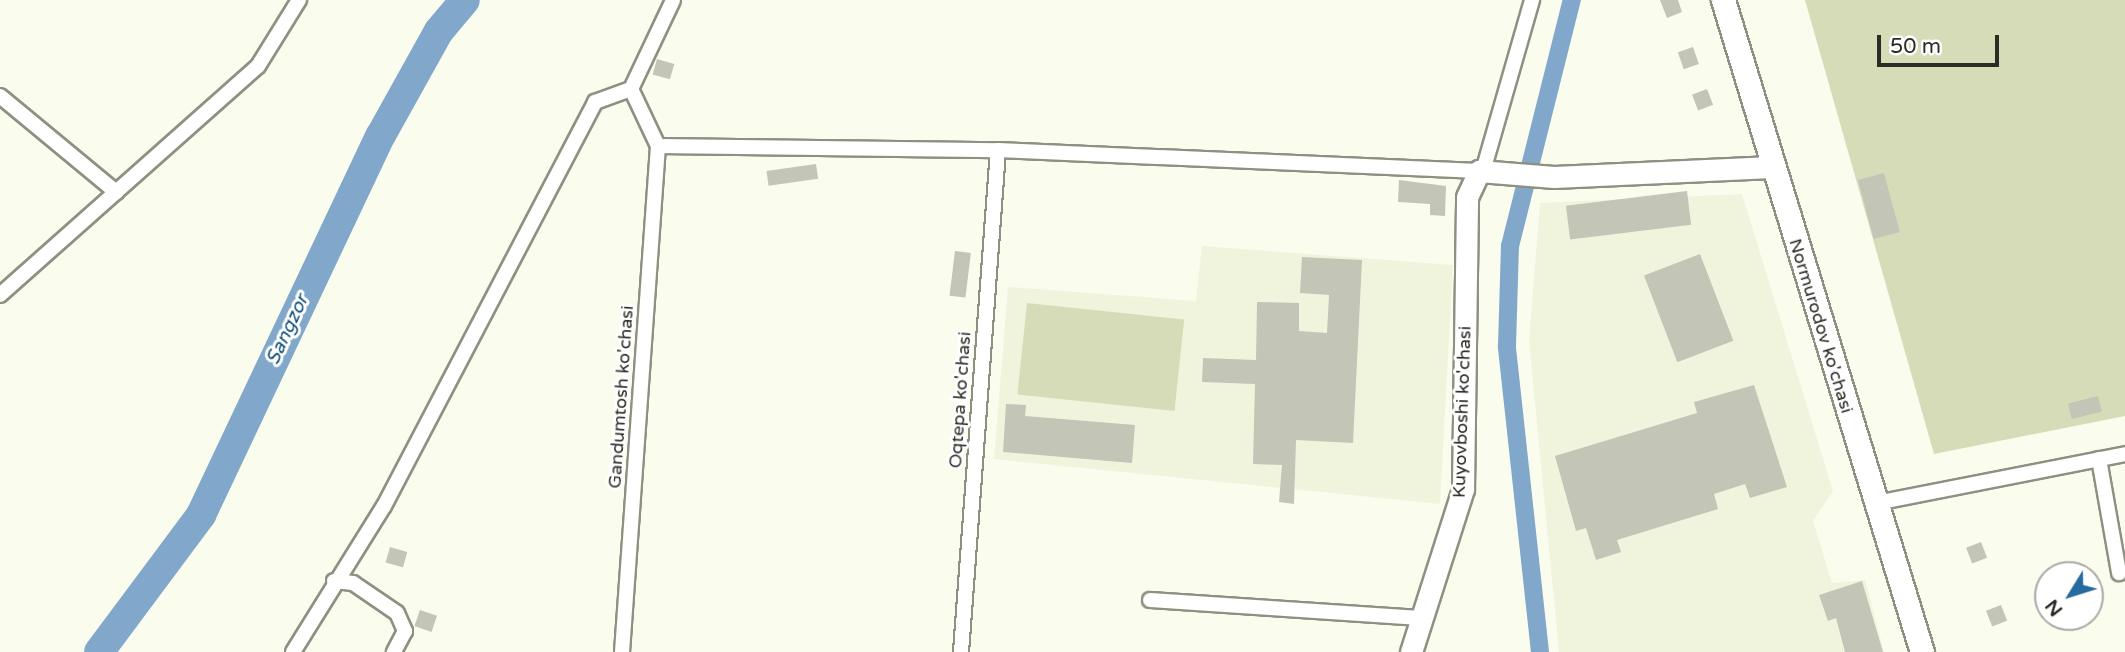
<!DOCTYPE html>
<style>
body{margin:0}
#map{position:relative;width:2125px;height:652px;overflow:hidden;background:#fafced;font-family:"Varela Round",sans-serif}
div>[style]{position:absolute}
.built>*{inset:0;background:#f1f4dd}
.green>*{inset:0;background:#d7dcb8;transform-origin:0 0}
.canal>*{height:18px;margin:-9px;padding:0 9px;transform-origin:9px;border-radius:9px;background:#81a7ca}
.river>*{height:30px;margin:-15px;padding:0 15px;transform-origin:15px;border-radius:15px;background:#81a7ca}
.building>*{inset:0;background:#c3c5b7;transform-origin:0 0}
.roads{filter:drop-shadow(2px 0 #8e9082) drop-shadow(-2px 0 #8e9082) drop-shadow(0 2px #8e9082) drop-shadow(0 -2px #8e9082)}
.street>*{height:14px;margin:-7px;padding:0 7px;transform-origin:7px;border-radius:7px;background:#fff}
.secondary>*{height:21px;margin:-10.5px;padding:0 10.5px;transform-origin:10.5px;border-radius:10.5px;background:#fff}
.primary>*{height:23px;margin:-11.5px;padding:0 11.5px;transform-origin:11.5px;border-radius:11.5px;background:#fff}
span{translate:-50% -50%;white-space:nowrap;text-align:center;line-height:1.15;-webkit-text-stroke:6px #fff;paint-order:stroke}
.street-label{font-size:18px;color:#2b2c26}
.water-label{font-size:19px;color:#0e4c79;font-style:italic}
.north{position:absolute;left:2034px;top:561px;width:70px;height:70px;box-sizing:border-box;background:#fff;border:2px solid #aaaba8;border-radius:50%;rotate:232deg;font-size:19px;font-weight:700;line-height:28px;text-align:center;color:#2b2c26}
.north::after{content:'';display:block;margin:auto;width:24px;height:32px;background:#276aa0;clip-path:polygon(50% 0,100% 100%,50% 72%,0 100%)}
.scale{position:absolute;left:1877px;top:35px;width:122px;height:32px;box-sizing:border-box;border:4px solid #2b2c26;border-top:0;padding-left:9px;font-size:21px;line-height:24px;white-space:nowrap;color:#2b2c26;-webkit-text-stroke:5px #fff;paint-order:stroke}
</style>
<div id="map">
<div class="built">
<div style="clip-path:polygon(1742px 194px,1833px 491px,1813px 521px,1832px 583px,1865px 580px,1884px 652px,1559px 652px,1529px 341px,1540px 203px)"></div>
<div style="clip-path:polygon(1202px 246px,1453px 265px,1440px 504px,994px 459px,1008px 287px,1196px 301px)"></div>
</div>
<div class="green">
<div style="clip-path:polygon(1805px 0,2125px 0,2125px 416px,1934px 454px)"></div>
<div style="left:1027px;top:303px;width:158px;height:92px;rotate:6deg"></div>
</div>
<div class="canal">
<div style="left:1540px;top:652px;width:308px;rotate:-96.2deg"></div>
<div style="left:1507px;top:346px;width:100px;rotate:-88.3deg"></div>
<div style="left:1510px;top:246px;width:254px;rotate:-75.9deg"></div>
</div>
<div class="river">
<div style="left:99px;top:652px;width:171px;rotate:-53.3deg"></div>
<div style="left:201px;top:515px;width:420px;rotate:-64.7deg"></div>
<div style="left:381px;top:135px;width:119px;rotate:-60.9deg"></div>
<div style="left:439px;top:31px;width:40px;rotate:-50deg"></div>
</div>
<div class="building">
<div style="clip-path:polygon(1660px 0,1678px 0,1682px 12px,1667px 18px)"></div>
<div style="left:1693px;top:47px;width:18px;height:16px;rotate:71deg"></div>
<div style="left:657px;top:59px;width:18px;height:16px;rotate:16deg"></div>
<div style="left:1707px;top:89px;width:17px;height:16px;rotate:69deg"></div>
<div style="left:816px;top:164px;width:15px;height:50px;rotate:82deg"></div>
<div style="left:1884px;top:173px;width:61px;height:27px;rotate:75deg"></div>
<div style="clip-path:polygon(1399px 180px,1446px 186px,1445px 216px,1430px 215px,1430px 204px,1398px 202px)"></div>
<div style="left:1687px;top:191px;width:34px;height:122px;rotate:83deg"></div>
<div style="left:955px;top:251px;width:16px;height:45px;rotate:7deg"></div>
<div style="left:1700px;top:254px;width:93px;height:60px;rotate:69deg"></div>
<div style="clip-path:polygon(1302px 257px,1362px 260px,1353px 443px,1296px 440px,1294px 504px,1279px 502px,1282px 465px,1253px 464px,1255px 384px,1202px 382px,1203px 358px,1256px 360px,1257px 302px,1299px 303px,1299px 331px,1327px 333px,1329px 295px,1300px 293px)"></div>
<div style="clip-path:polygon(1754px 385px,1787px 487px,1750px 498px,1745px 484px,1714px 494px,1718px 509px,1617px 540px,1621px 552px,1596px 560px,1586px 528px,1576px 531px,1555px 456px,1697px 413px,1694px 402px)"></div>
<div style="left:2098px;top:396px;width:16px;height:31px;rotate:76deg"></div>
<div style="clip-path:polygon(1006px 404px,1026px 405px,1025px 416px,1135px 425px,1132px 463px,1003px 452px)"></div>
<div style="left:1981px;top:542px;width:17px;height:16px;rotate:69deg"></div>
<div style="left:390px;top:547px;width:18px;height:16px;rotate:16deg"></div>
<div style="clip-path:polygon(1862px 581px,1883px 652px,1845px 652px,1836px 618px,1828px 621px,1819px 595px)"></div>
<div style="left:2001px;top:605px;width:17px;height:16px;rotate:69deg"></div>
<div style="left:420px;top:610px;width:18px;height:17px;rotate:19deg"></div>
</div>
<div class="roads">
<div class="street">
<div style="left:0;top:96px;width:151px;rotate:39.6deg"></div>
<div style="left:658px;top:146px;width:340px;rotate:0.7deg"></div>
<div style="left:998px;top:150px;width:481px;rotate:2.5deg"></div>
<div style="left:1483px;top:171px;width:178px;rotate:-74deg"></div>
<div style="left:0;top:295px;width:345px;rotate:-41.6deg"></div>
<div style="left:258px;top:66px;width:78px;rotate:-58.2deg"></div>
<div style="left:2099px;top:459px;width:116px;rotate:80deg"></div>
<div style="left:1876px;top:503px;width:254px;rotate:-11.1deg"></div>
<div style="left:334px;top:581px;width:19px;rotate:6deg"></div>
<div style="left:353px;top:583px;width:53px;rotate:34.3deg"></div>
<div style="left:397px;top:613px;width:20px;rotate:66deg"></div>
<div style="left:405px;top:631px;width:24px;rotate:118deg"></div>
<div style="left:1150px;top:600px;width:275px;rotate:3.8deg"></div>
<div style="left:293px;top:652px;width:172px;rotate:-58.1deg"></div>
<div style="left:384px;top:506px;width:456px;rotate:-62.4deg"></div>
<div style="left:595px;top:102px;width:38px;rotate:-20deg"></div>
<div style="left:622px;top:652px;width:507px;rotate:-85.93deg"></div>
<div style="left:658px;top:146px;width:63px;rotate:-115.3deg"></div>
<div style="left:631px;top:89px;width:98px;rotate:-64.7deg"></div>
<div style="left:961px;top:652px;width:503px;rotate:-85.78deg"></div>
</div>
<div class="secondary">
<div style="left:1411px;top:652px;width:171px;rotate:-72.3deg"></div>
<div style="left:1463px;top:489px;width:292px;rotate:-89.2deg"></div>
<div style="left:1467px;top:197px;width:29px;rotate:-65deg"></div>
<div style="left:1479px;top:171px;width:75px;rotate:4.6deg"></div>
<div style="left:1554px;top:177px;width:218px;rotate:-2.6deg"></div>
</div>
<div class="primary">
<div style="left:1723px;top:0;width:682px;rotate:73.03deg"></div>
</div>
</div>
<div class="street-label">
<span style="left:1821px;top:326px;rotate:73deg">Normurodov ko'chasi</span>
<span style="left:621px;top:397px;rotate:-86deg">Gandumtosh ko'chasi</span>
<span style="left:960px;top:400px;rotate:-86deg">Oqtepa ko'chasi</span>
<span style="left:1462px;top:412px;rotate:-88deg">Kuyovboshi ko'chasi</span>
</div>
<div class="water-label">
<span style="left:288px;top:330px;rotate:-65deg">Sangzor</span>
</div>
<div class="north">N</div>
<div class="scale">50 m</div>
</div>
